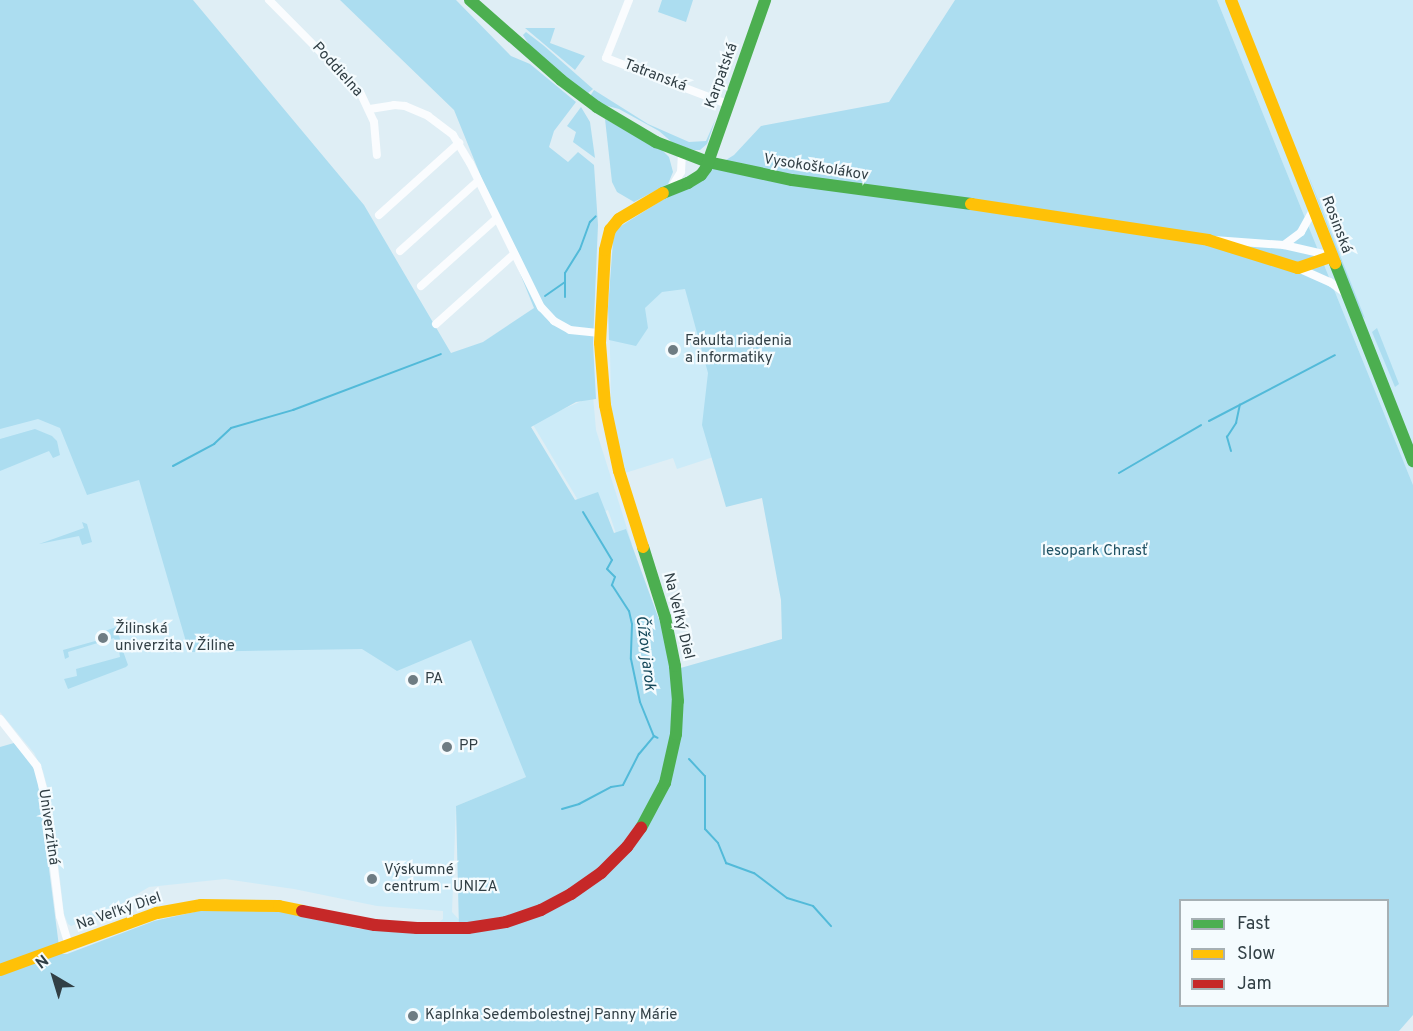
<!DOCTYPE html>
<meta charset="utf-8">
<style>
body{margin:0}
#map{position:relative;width:1413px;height:1031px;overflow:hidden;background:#dfeef5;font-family:Overpass,sans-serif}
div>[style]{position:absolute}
.built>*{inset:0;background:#ccebf8}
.green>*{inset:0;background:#acddf0}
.stream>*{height:2px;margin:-1px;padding:0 1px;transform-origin:1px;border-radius:1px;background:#52bad9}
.street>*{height:8px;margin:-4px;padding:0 4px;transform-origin:4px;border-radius:4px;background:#fafcfe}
.fast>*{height:12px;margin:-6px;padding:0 6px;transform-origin:6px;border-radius:6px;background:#4caf50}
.slow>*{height:12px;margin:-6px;padding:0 6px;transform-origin:6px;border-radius:6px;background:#ffc107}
.jam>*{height:12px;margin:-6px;padding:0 6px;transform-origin:6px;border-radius:6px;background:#c62828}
.dots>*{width:16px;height:16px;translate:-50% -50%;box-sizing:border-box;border:3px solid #f4fbfe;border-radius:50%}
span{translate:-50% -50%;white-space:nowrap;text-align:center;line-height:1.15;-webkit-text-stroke:4.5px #f4fbfe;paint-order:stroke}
.street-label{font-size:15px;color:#313f45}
.poi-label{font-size:15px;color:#313f45}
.left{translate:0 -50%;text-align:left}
.park-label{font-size:15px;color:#215365}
.water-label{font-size:16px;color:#14485a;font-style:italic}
.legend{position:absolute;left:1179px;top:899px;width:210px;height:108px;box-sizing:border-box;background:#f4fbfe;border:2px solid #a6b0b4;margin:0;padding:8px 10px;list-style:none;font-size:18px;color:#313f45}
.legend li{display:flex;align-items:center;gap:12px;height:30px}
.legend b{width:30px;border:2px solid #a6b0b4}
.north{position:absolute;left:24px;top:947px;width:60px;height:60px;-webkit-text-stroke:4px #f4fbfe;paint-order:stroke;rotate:322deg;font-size:16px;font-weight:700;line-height:24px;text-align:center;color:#313f45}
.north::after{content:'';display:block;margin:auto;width:21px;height:27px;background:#313f45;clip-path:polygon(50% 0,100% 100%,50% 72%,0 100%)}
</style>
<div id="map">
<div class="built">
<div style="clip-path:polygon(1217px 0,1413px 0,1413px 485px)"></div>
<div style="clip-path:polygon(698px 279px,747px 446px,677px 469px,673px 458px,625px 473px,608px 396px,611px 397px,609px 307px)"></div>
<div style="clip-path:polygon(0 365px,201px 443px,474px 593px,526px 777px,456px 806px,452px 912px,462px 923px,437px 924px,443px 919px,443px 911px,377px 906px,294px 889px,225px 879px,149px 887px,106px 913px,71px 926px,68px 924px,64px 914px,51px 801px,43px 771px,34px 753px,0 712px)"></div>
<div style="clip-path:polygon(593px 396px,596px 430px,632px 544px,621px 548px,608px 510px,588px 517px,532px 423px)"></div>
</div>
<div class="green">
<div style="clip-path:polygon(evenodd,0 0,193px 0,364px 205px,451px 353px,483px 342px,534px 308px,454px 110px,340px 0,456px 0,511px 56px,530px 64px,576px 102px,554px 131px,549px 147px,568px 162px,578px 152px,594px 165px,598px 225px,593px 343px,596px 399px,576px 402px,531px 427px,575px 500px,598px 492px,614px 533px,626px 529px,677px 669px,782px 639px,781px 600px,762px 498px,726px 507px,702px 425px,708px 373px,685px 289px,662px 292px,645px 308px,648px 328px,636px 346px,609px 340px,608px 308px,613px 241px,616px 229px,734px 155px,761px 126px,889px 102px,955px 0,1217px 0,1413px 485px,1413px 1015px,1399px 1031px,0 1031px,0 747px,14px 743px,36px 768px,60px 954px,67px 954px,154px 921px,208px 909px,287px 912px,360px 929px,459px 929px,456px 806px,526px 777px,471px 640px,397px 671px,362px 649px,189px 652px,139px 480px,87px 495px,60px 428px,38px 419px,0 429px,0 0,1180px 900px,1388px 900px,1388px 1006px,1180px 1006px,1180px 900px)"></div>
<div style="clip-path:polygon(662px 0,693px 0,686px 22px,658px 12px)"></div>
<div style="clip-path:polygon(525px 28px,555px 28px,550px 43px,585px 56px,575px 70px)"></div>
<div style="clip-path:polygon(526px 32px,543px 45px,593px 89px,587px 94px,532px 49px,523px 35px)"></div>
<div style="clip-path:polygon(594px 90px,648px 124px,689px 142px,706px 141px,716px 118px,707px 144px,700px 150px,694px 150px,674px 144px,659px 131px,619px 109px,600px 104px,590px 96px)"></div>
<div style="clip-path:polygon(581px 107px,590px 122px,595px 158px,573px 142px,576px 132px,567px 126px)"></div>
<div style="clip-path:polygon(605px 119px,662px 150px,669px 157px,673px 172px,668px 184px,634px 202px,617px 192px,612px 182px)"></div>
<div style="clip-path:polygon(1302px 159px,1364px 316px,1365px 319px,1360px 313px)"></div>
<div style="clip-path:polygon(1377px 328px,1399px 384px,1395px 387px,1372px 332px)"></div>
<div style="clip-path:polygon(35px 429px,52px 436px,57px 441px,60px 455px,53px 458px,49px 451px,0 471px,0 439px)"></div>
<div style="clip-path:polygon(82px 522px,87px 524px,92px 542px,82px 545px,79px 536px,39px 544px,84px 528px)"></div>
<div style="clip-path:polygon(116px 627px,121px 642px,116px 644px,114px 638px,68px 652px,69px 657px,65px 659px,63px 650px,106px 638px,105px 631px)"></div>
<div style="clip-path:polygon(119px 651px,123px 651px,128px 665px,126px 667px,68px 689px,64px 679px,77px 676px,76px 669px,120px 657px)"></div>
</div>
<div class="stream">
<div style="left:545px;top:296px;width:24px;rotate:-35deg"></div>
<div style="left:565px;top:297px;width:24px;rotate:-90deg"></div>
<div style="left:565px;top:273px;width:28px;rotate:-58deg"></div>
<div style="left:580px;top:249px;width:29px;rotate:-70deg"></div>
<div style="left:590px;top:222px;width:8px;rotate:-45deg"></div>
<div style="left:1209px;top:421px;width:142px;rotate:-27.6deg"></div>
<div style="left:1231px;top:451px;width:15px;rotate:-106deg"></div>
<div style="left:1227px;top:437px;width:17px;rotate:-57deg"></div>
<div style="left:1236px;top:423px;width:19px;rotate:-78deg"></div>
<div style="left:173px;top:466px;width:47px;rotate:-28.2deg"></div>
<div style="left:214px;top:444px;width:23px;rotate:-43deg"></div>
<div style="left:231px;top:428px;width:65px;rotate:-16.2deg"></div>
<div style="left:293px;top:410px;width:158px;rotate:-20.7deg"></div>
<div style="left:1119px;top:473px;width:95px;rotate:-30.3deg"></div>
<div style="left:583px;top:512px;width:56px;rotate:58.9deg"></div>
<div style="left:612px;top:560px;width:10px;rotate:119deg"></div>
<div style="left:607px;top:569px;width:11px;rotate:45deg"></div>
<div style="left:615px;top:577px;width:9px;rotate:111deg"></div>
<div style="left:612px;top:585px;width:31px;rotate:57deg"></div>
<div style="left:629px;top:611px;width:13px;rotate:77deg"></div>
<div style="left:632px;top:624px;width:35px;rotate:92deg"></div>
<div style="left:631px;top:659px;width:44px;rotate:78.2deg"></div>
<div style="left:640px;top:702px;width:37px;rotate:68deg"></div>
<div style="left:654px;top:736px;width:4px;rotate:27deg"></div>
<div style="left:689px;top:759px;width:23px;rotate:47deg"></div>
<div style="left:705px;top:776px;width:53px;rotate:90deg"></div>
<div style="left:705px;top:829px;width:19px;rotate:47deg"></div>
<div style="left:718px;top:843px;width:22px;rotate:68deg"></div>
<div style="left:726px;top:863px;width:30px;rotate:20deg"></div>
<div style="left:754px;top:873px;width:41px;rotate:37.1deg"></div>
<div style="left:787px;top:898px;width:27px;rotate:17deg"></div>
<div style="left:813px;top:906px;width:27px;rotate:48deg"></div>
<div style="left:562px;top:809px;width:18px;rotate:-16deg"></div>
<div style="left:579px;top:804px;width:36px;rotate:-28deg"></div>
<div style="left:611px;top:787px;width:12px;rotate:-9deg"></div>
<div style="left:623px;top:785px;width:35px;rotate:-63deg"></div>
<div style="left:639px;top:754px;width:23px;rotate:-50deg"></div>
</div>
<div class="street">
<div style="left:269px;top:0;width:129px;rotate:45.3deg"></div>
<div style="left:360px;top:92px;width:33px;rotate:65deg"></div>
<div style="left:374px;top:122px;width:33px;rotate:85deg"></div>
<div style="left:629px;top:0;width:62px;rotate:111.6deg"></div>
<div style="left:606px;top:58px;width:129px;rotate:20.8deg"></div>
<div style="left:370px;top:109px;width:24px;rotate:-9deg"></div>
<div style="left:394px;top:105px;width:11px;rotate:5deg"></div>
<div style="left:405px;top:106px;width:25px;rotate:23deg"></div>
<div style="left:428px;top:116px;width:31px;rotate:37deg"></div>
<div style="left:453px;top:135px;width:33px;rotate:59deg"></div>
<div style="left:470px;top:163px;width:161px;rotate:63.8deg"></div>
<div style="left:541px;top:307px;width:19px;rotate:47deg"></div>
<div style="left:554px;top:321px;width:18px;rotate:29deg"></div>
<div style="left:570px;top:330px;width:30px;rotate:6deg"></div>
<div style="left:671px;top:188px;width:19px;rotate:-58deg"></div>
<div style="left:681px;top:172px;width:19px;rotate:-87deg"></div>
<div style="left:379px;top:215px;width:108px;rotate:-42deg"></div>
<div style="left:1214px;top:240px;width:70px;rotate:4.1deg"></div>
<div style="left:1284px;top:245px;width:49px;rotate:12.9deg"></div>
<div style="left:1284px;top:245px;width:21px;rotate:-37deg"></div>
<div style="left:1301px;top:232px;width:26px;rotate:-61deg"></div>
<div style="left:400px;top:251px;width:105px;rotate:-41.9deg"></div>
<div style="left:1298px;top:268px;width:35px;rotate:24deg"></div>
<div style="left:1330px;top:282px;width:19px;rotate:36deg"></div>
<div style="left:421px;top:286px;width:101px;rotate:-41.8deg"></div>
<div style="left:436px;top:324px;width:105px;rotate:-41.9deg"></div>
<div style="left:0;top:719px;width:60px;rotate:51.8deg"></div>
<div style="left:37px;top:766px;width:31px;rotate:75deg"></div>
<div style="left:45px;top:796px;width:121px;rotate:82.9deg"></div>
<div style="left:60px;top:916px;width:31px;rotate:73deg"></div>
</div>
<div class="fast">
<div style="left:470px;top:0;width:121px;rotate:41.3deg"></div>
<div style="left:561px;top:80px;width:45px;rotate:36.9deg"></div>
<div style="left:597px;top:107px;width:69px;rotate:30.7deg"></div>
<div style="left:656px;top:142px;width:56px;rotate:21deg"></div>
<div style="left:708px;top:162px;width:86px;rotate:12.1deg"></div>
<div style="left:792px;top:180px;width:181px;rotate:7.6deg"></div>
<div style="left:663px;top:193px;width:27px;rotate:-22deg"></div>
<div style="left:688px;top:183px;width:15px;rotate:-32deg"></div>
<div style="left:701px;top:175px;width:9px;rotate:-54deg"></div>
<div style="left:706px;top:168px;width:178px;rotate:-70.6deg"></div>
<div style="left:1335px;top:263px;width:213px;rotate:68.5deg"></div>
<div style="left:641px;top:828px;width:51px;rotate:-61.9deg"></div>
<div style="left:665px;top:783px;width:50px;rotate:-77.3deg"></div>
<div style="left:676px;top:734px;width:33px;rotate:-87deg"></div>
<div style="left:678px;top:701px;width:35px;rotate:-95deg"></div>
<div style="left:675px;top:666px;width:50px;rotate:-101.5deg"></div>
<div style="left:665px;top:617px;width:73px;rotate:-107.4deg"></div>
</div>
<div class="slow">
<div style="left:1231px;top:0;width:283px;rotate:68.4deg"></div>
<div style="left:971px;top:204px;width:240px;rotate:8.6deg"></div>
<div style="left:1208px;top:240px;width:94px;rotate:17.3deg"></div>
<div style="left:1298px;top:268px;width:36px;rotate:-19deg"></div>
<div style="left:643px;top:547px;width:80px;rotate:-107.5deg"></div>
<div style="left:619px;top:471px;width:67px;rotate:-102deg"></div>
<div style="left:605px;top:405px;width:62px;rotate:-94.6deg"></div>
<div style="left:600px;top:343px;width:93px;rotate:-86.9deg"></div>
<div style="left:605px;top:250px;width:21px;rotate:-76deg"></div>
<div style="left:610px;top:230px;width:14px;rotate:-51deg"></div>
<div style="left:619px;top:219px;width:51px;rotate:-30.6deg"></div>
<div style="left:0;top:970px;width:167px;rotate:-20deg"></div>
<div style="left:157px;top:913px;width:45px;rotate:-10.3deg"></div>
<div style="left:201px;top:905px;width:78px;rotate:0.7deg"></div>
<div style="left:279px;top:906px;width:24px;rotate:12deg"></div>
</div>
<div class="jam">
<div style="left:302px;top:911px;width:74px;rotate:10.9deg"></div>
<div style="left:375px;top:925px;width:42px;rotate:4.1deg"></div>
<div style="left:417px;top:928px;width:51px"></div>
<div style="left:468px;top:928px;width:38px;rotate:-9deg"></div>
<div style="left:506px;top:922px;width:37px;rotate:-19deg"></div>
<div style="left:541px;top:910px;width:34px;rotate:-28deg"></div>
<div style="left:571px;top:894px;width:37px;rotate:-35deg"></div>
<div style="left:601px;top:873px;width:37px;rotate:-45deg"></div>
<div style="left:627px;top:847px;width:24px;rotate:-54deg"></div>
</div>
<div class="dots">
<div style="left:673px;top:350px;background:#6e7c83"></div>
<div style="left:103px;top:638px;background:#6e7c83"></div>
<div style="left:413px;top:680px;background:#6e7c83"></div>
<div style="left:447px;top:747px;background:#6e7c83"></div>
<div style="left:372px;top:879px;background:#6e7c83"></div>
<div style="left:413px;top:1016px;background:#6e7c83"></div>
</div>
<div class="street-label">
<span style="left:337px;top:70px;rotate:48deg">Poddielna</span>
<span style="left:655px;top:76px;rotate:21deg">Tatranská</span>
<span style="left:722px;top:76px;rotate:-70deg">Karpatská</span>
<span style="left:816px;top:168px;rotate:9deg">Vysokoškolákov</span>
<span style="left:1336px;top:225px;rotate:69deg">Rosinská</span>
<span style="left:678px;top:616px;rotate:76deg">Na Veľký Diel</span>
<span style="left:48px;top:827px;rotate:82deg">Univerzitná</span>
<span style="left:119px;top:912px;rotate:-19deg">Na Veľký Diel</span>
</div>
<div class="poi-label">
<span class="left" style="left:685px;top:350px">Fakulta riadenia<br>a informatiky</span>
<span class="left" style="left:115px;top:638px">Žilinská<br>univerzita v Žiline</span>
<span class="left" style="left:425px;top:680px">PA</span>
<span class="left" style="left:459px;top:747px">PP</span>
<span class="left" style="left:384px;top:879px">Výskumné<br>centrum - UNIZA</span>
<span class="left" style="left:425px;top:1016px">Kaplnka Sedembolestnej Panny Márie</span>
</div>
<div class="park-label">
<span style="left:1095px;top:552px">lesopark Chrasť</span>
</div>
<div class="water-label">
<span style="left:645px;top:653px;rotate:83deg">Čížov jarok</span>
</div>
<ul class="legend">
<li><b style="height:8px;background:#4caf50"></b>Fast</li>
<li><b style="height:8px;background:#ffc107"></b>Slow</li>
<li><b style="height:8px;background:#c62828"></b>Jam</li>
</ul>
<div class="north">N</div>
</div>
